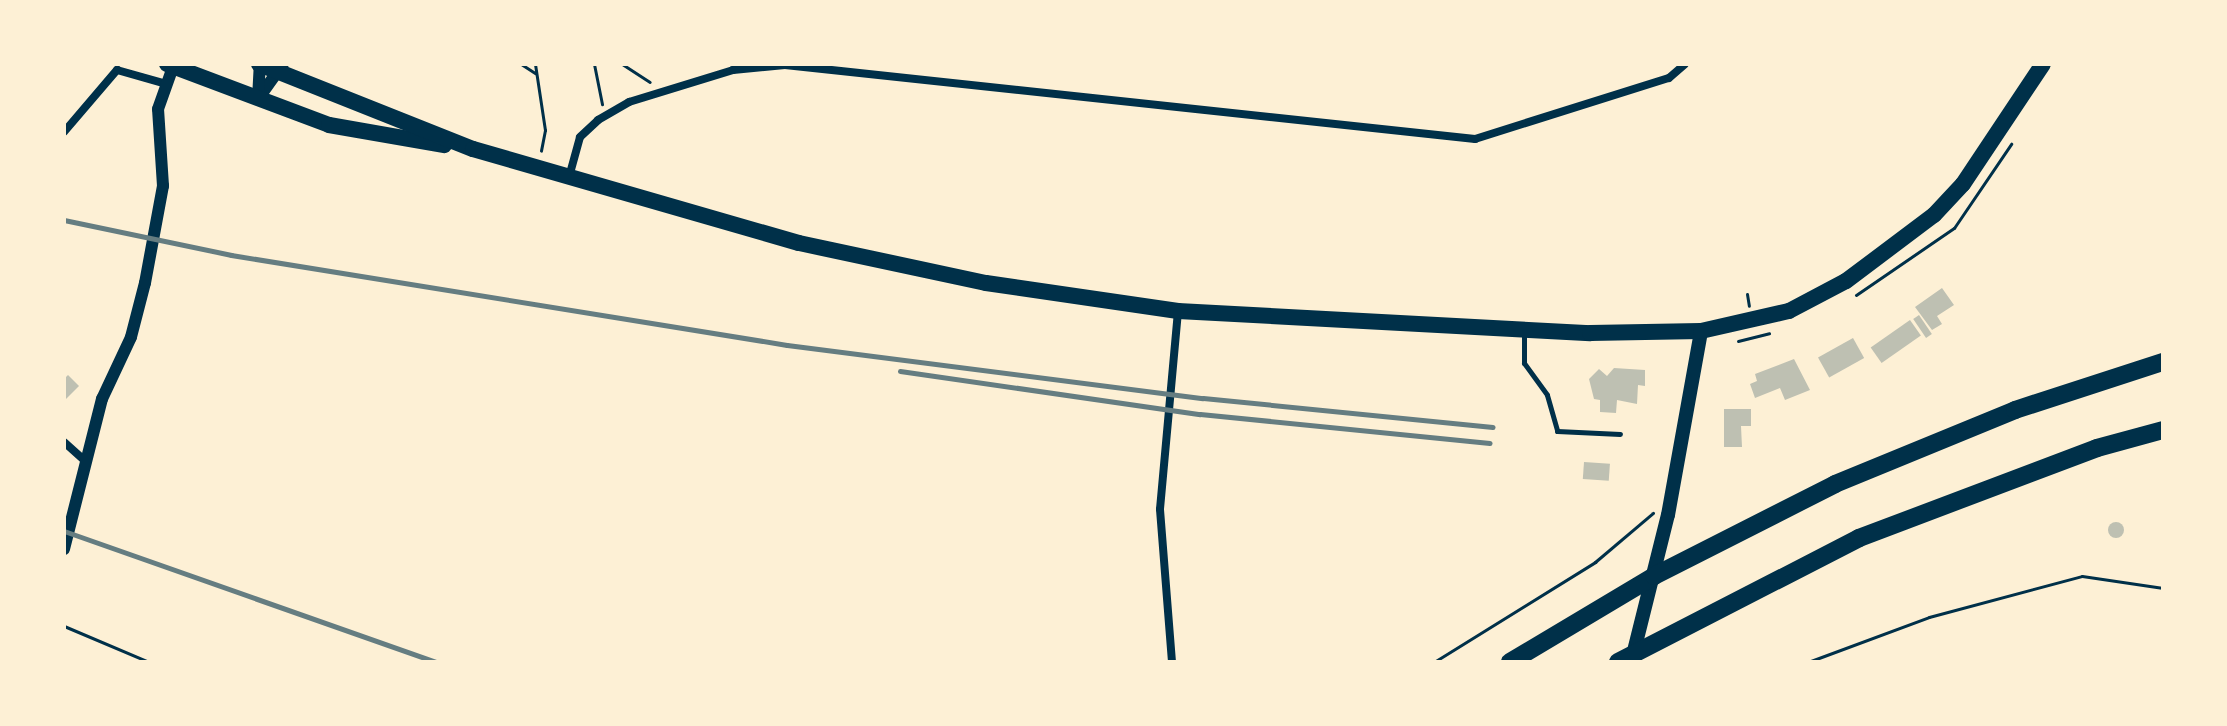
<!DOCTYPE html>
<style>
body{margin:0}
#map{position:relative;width:2227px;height:726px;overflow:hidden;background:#fdf0d5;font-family:"PT Sans Narrow",sans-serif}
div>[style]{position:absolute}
.building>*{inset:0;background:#bec0b2;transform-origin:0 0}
.round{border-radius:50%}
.path>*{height:3px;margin:-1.5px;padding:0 1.5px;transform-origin:1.5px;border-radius:1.5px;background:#003049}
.service>*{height:5px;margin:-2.5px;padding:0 2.5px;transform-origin:2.5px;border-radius:2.5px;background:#003049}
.minor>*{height:8px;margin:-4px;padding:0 4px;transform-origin:4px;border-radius:4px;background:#003049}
.tertiary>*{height:12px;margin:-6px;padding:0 6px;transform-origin:6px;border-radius:6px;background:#003049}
.secondary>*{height:14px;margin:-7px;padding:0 7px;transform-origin:7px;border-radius:7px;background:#003049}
.primary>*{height:16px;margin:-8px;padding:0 8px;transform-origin:8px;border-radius:8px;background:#003049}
.motorway>*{height:18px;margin:-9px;padding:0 9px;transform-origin:9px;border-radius:9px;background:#003049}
.rail>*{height:5px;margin:-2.5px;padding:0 2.5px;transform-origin:2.5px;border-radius:2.5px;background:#657d81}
span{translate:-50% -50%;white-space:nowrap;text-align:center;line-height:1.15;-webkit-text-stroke:8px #fdf0d5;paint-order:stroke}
.frame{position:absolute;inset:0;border:66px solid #fdf0d5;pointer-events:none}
</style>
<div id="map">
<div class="building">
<div style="clip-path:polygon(1942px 288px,1954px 305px,1937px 316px,1942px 324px,1932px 330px,1915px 307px)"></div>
<div style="left:1919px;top:315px;width:23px;height:7px;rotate:56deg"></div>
<div style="left:1910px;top:320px;width:19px;height:48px;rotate:55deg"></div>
<div style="left:1853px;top:338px;width:23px;height:40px;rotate:61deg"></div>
<div style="clip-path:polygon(1794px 359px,1810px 390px,1785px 400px,1780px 388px,1755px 398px,1750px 384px,1757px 381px,1755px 374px)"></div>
<div style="clip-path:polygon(1614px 368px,1645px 370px,1645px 386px,1638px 385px,1637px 404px,1617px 400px,1616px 413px,1600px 412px,1600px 400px,1594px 399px,1589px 379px,1599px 369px,1607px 376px)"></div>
<div style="clip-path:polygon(68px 375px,79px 386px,64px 401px,64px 379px)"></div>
<div style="clip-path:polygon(1724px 409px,1751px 409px,1751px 426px,1741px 426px,1742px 447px,1724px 447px)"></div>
<div style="left:1584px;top:462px;width:26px;height:17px;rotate:4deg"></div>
<div class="round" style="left:2108px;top:522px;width:16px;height:16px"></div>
</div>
<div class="path">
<div style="left:521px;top:64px;width:17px;rotate:33deg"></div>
<div style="left:535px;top:64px;width:67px;rotate:81.4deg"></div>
<div style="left:545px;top:130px;width:21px;rotate:101deg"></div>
<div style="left:594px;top:64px;width:41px;rotate:78.7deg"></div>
<div style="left:622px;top:64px;width:33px;rotate:33deg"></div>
<div style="left:1747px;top:294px;width:12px;rotate:81deg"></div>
<div style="left:1856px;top:295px;width:119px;rotate:-34.4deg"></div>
<div style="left:1954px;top:228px;width:102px;rotate:-55.8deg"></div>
<div style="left:1738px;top:341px;width:32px;rotate:-14deg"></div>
<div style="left:64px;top:626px;width:92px;rotate:23deg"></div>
<div style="left:1434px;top:662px;width:190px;rotate:-31.8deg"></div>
<div style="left:1595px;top:562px;width:76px;rotate:-40.2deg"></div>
<div style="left:1808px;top:662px;width:129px;rotate:-20.4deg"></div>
<div style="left:1929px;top:617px;width:158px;rotate:-15deg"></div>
<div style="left:2082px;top:576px;width:82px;rotate:8.4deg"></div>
</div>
<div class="service">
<div style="left:1524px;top:332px;width:31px;rotate:90deg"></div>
<div style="left:1524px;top:363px;width:39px;rotate:54deg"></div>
<div style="left:1547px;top:395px;width:37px;rotate:74deg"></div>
<div style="left:1557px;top:431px;width:63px;rotate:2.7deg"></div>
</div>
<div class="minor">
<div style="left:64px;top:132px;width:82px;rotate:-49.5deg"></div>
<div style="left:117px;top:70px;width:51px;rotate:15.9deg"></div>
<div style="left:569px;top:177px;width:41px;rotate:-74.6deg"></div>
<div style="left:580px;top:137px;width:25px;rotate:-43deg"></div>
<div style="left:598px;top:120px;width:36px;rotate:-30deg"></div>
<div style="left:629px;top:102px;width:109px;rotate:-17.1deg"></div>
<div style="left:733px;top:70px;width:52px;rotate:-5.5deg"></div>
<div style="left:785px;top:65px;width:694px;rotate:6.12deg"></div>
<div style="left:1475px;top:139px;width:203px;rotate:-17.5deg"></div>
<div style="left:1669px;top:78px;width:21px;rotate:-41deg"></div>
<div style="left:64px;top:442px;width:27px;rotate:42deg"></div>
<div style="left:1172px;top:662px;width:153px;rotate:-94.5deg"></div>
<div style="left:1160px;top:509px;width:199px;rotate:-84.8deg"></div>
</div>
<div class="tertiary">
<div style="left:258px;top:99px;width:43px;rotate:-54.5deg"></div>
<div style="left:258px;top:99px;width:35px;rotate:-87deg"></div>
<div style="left:64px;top:549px;width:155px;rotate:-75.8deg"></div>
<div style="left:102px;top:399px;width:68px;rotate:-64.9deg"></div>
<div style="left:131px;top:337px;width:56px;rotate:-75.5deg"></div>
<div style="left:145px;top:283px;width:99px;rotate:-79.5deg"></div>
<div style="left:163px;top:186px;width:77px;rotate:-93.7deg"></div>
<div style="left:158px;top:109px;width:48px;rotate:-70.4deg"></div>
</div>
<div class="secondary">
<div style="left:1632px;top:659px;width:148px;rotate:-76deg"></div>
<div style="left:1668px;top:515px;width:187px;rotate:-79.8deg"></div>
</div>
<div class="primary">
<div style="left:167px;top:64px;width:173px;rotate:20.6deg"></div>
<div style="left:329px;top:125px;width:117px;rotate:9.9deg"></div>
<div style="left:259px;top:64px;width:230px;rotate:21.7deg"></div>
<div style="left:473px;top:149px;width:339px;rotate:16.1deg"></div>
<div style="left:799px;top:243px;width:191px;rotate:12.1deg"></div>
<div style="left:986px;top:283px;width:194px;rotate:8.3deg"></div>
<div style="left:1178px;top:311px;width:413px;rotate:3.1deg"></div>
<div style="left:1590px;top:333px;width:111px;rotate:-1deg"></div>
<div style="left:1701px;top:331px;width:90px;rotate:-12.8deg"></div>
<div style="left:1789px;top:311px;width:64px;rotate:-27.8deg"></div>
<div style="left:1846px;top:281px;width:110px;rotate:-36.9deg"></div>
<div style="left:1934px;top:215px;width:42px;rotate:-46.9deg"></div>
<div style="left:1963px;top:184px;width:144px;rotate:-56.3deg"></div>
</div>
<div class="motorway">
<div style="left:1510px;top:662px;width:168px;rotate:-30.8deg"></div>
<div style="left:1654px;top:576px;width:203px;rotate:-26.9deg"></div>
<div style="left:1835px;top:484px;width:195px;rotate:-22.3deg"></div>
<div style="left:2015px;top:410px;width:156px;rotate:-18deg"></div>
<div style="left:1618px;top:662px;width:271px;rotate:-27.2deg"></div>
<div style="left:1859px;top:538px;width:254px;rotate:-20.7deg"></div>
<div style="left:2097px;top:448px;width:68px;rotate:-15.3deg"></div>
</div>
<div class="rail">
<div style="left:64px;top:220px;width:171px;rotate:11.8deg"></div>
<div style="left:231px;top:255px;width:563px;rotate:9.19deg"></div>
<div style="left:787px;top:345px;width:419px;rotate:7.3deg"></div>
<div style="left:1203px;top:398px;width:291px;rotate:5.7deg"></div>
<div style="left:900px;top:371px;width:303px;rotate:8.2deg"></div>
<div style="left:1200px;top:414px;width:291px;rotate:5.7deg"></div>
<div style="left:64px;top:531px;width:394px;rotate:19.4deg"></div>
</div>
<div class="frame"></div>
</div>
